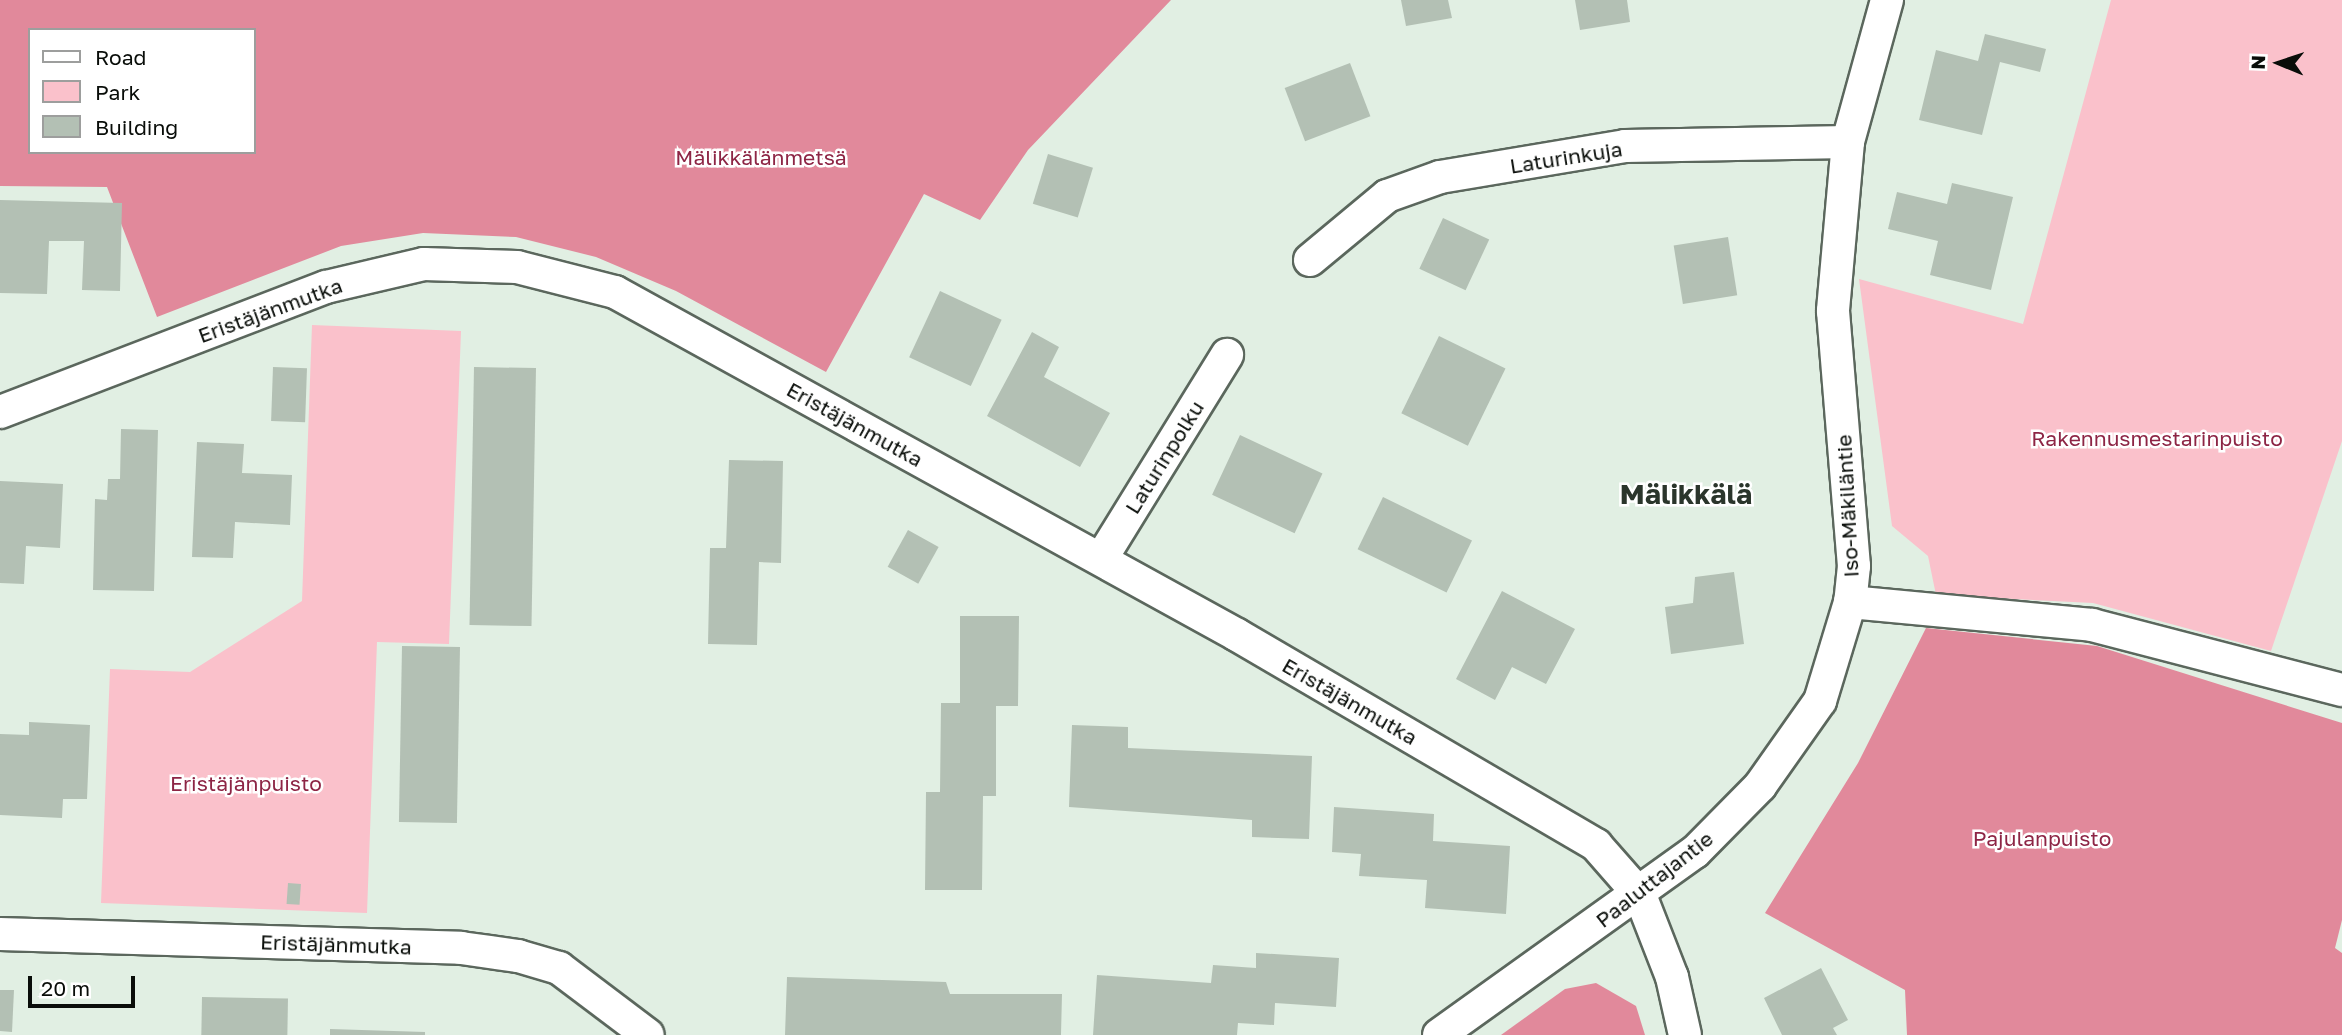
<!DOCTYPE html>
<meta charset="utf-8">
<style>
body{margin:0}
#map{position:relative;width:2342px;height:1035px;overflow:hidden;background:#e1efe3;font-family:"Golos Text",sans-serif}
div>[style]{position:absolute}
.green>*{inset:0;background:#fac1cb}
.forest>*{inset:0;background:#e1899b}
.building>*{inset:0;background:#b3c0b4;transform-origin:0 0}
.roads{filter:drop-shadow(2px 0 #5b675d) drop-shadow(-2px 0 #5b675d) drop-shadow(0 2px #5b675d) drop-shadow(0 -2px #5b675d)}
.street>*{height:32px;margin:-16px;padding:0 16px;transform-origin:16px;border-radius:16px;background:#fff}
span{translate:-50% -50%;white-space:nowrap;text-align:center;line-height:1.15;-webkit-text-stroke:5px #fff;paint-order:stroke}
.park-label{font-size:21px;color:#8d2545}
.street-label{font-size:21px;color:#090d09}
.district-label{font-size:28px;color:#2a352b;font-weight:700}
.legend{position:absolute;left:28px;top:28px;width:228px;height:126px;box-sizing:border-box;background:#fff;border:2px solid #9d9e9d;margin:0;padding:9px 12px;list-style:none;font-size:21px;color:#090d09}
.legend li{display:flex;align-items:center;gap:14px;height:35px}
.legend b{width:35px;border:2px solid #9d9e9d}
.north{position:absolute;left:2244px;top:28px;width:70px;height:70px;-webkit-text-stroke:5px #fff;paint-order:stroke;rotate:272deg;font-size:19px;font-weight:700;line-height:28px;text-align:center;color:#090d09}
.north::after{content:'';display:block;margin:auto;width:24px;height:32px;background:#090d09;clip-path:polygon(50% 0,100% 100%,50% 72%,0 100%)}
.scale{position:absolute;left:28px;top:976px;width:107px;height:32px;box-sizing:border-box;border:4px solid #090d09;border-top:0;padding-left:9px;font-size:21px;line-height:24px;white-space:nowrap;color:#090d09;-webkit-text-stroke:5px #fff;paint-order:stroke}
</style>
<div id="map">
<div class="green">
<div style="clip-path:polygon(2111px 0,2342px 0,2342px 441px,2271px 651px,2093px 603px,1936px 595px,1928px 556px,1892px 526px,1859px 279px,2023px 324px)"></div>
<div style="clip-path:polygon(312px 325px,461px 331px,449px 644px,377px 642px,367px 913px,101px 903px,110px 669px,190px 672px,302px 601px)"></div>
</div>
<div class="forest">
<div style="clip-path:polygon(evenodd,0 0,1171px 0,1028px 150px,980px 220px,924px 194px,826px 372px,676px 291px,596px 257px,516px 237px,423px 233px,341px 246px,157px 317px,107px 187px,0 186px,0 0,30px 30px,254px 30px,254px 152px,30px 152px,30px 30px)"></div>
<div style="clip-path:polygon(1926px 628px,2097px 646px,2342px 723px,2342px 920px,2335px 948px,2342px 953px,2342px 1035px,1907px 1035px,1905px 990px,1765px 913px,1858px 763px)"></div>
<div style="clip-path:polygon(1596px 983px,1636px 1006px,1645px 1035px,1501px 1035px,1565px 989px)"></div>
</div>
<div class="building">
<div style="clip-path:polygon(1401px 0,1448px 0,1452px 18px,1406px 26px)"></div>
<div style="clip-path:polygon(1575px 0,1627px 0,1630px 22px,1580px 30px)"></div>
<div style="clip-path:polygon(1985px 34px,2046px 49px,2040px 72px,2000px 62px,1982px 135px,1919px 120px,1936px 50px,1978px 61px)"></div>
<div style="left:1350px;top:63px;width:57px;height:70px;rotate:69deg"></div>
<div style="left:1048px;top:154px;width:47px;height:52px;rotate:17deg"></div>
<div style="clip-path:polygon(1952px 183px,2013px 197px,1991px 290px,1930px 275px,1938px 241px,1888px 229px,1897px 192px,1947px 204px)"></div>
<div style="clip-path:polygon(0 200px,122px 203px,120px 291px,82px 290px,84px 241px,49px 241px,47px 294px,0 293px)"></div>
<div style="left:1443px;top:218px;width:51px;height:56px;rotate:25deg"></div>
<div style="left:1728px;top:237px;width:59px;height:55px;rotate:81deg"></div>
<div style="left:940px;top:291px;width:68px;height:73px;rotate:25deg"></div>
<div style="clip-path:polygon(1032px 332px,1059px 347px,1044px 377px,1110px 413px,1080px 467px,987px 416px)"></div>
<div style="left:1439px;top:336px;width:74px;height:86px;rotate:26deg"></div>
<div style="left:273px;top:367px;width:34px;height:54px;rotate:2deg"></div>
<div style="left:474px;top:367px;width:62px;height:258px;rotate:1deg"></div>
<div style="clip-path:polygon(121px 429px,158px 430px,154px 591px,93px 590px,95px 499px,107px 500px,108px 479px,120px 479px)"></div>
<div style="left:1240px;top:435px;width:91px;height:66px;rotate:25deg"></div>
<div style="clip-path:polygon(197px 442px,244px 444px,242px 473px,292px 475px,290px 525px,235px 522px,233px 558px,192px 557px)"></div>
<div style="clip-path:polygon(729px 460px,783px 461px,781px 563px,759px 562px,757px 645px,708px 644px,710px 548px,726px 548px)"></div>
<div style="clip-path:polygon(0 481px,63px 484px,60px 548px,26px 546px,24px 584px,0 583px)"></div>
<div style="left:1383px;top:497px;width:99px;height:58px;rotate:26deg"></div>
<div style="left:908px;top:530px;width:35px;height:42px;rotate:29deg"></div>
<div style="clip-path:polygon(1734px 572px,1744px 644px,1671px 654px,1665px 607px,1693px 603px,1695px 577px)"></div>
<div style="clip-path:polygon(1502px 591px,1575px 629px,1546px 684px,1512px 667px,1495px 700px,1456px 679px)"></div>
<div style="clip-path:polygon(960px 616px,1019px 616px,1018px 706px,996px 706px,996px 796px,983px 796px,982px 890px,925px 890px,926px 792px,940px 792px,941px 703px,960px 703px)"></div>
<div style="left:402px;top:646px;width:58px;height:176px;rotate:1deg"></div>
<div style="clip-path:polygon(29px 722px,90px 725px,87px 799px,63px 799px,62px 818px,0 815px,0 734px,29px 735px)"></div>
<div style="clip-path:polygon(1072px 725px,1128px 727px,1128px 748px,1312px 756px,1309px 839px,1252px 837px,1252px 820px,1069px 807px)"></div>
<div style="clip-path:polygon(1334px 807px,1434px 814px,1433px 841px,1510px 846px,1506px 914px,1425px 908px,1427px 880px,1359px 876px,1361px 854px,1332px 852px)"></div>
<div style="left:288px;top:883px;width:13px;height:21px;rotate:4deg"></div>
<div style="clip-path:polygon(1256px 953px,1339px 958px,1336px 1007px,1275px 1003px,1274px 1025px,1238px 1023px,1237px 1035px,1093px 1035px,1097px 975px,1211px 983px,1213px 965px,1256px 968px)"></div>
<div style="clip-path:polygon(1821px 968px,1848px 1020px,1833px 1028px,1837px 1035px,1782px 1035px,1764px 998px)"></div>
<div style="clip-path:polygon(787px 977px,946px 982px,950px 994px,1062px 994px,1061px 1035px,785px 1035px)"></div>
<div style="clip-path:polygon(0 990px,14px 990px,12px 1032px,0 1031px)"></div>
<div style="left:202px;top:997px;width:86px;height:38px;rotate:1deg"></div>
<div style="clip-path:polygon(330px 1029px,425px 1032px,425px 1035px,330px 1035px)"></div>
</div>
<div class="roads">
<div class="street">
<div style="left:1887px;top:0;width:147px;rotate:105.4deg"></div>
<div style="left:1848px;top:142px;width:170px;rotate:95.1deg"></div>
<div style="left:1833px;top:311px;width:256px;rotate:85.3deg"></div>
<div style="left:1854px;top:566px;width:36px;rotate:96deg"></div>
<div style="left:1850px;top:602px;width:243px;rotate:5.4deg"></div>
<div style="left:2092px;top:625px;width:258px;rotate:14.6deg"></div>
<div style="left:1310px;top:260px;width:100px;rotate:-39.7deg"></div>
<div style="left:1387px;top:196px;width:56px;rotate:-19.7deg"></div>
<div style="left:1440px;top:177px;width:188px;rotate:-9.5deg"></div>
<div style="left:1625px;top:146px;width:223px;rotate:-1deg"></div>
<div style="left:0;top:412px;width:349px;rotate:-21deg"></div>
<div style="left:326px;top:287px;width:101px;rotate:-13.2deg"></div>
<div style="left:424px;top:264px;width:93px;rotate:1.8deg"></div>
<div style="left:517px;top:267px;width:101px;rotate:14.3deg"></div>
<div style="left:615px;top:292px;width:710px;rotate:28.87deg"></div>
<div style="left:1237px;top:635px;width:416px;rotate:30.3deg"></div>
<div style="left:1596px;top:845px;width:67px;rotate:48.7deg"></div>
<div style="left:1640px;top:895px;width:88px;rotate:68.7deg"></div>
<div style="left:1672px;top:977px;width:59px;rotate:77.4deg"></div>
<div style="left:1101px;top:559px;width:240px;rotate:-58.3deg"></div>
<div style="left:0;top:934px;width:461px;rotate:1.7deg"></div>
<div style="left:461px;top:948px;width:58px;rotate:8deg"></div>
<div style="left:518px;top:956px;width:43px;rotate:16.3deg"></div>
<div style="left:559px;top:968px;width:111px;rotate:37deg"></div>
<div style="left:1439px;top:1035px;width:315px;rotate:-35.6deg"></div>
<div style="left:1695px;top:852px;width:93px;rotate:-45.4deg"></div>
<div style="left:1760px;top:786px;width:104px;rotate:-54.8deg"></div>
<div style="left:1820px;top:701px;width:103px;rotate:-73.1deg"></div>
</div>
</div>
<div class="park-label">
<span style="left:761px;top:157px">Mälikkälänmetsä</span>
<span style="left:2157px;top:438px">Rakennusmestarinpuisto</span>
<span style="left:246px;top:783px">Eristäjänpuisto</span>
<span style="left:2042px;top:838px">Pajulanpuisto</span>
</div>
<div class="street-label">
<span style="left:1566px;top:157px;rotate:-9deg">Laturinkuja</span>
<span style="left:270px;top:310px;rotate:-20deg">Eristäjänmutka</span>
<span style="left:855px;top:424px;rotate:29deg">Eristäjänmutka</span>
<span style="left:1164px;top:457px;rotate:-58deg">Laturinpolku</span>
<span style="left:1847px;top:506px;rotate:-93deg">Iso-Mäkiläntie</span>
<span style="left:1350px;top:701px;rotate:30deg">Eristäjänmutka</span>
<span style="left:1654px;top:879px;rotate:-38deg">Paaluttajantie</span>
<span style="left:336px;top:944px;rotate:2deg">Eristäjänmutka</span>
</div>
<div class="district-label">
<span style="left:1686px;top:494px">Mälikkälä</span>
</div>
<ul class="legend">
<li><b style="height:9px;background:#fff"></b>Road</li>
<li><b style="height:19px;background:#fac1cb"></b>Park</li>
<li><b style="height:19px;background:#b3c0b4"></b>Building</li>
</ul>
<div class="north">N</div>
<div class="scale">20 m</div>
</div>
